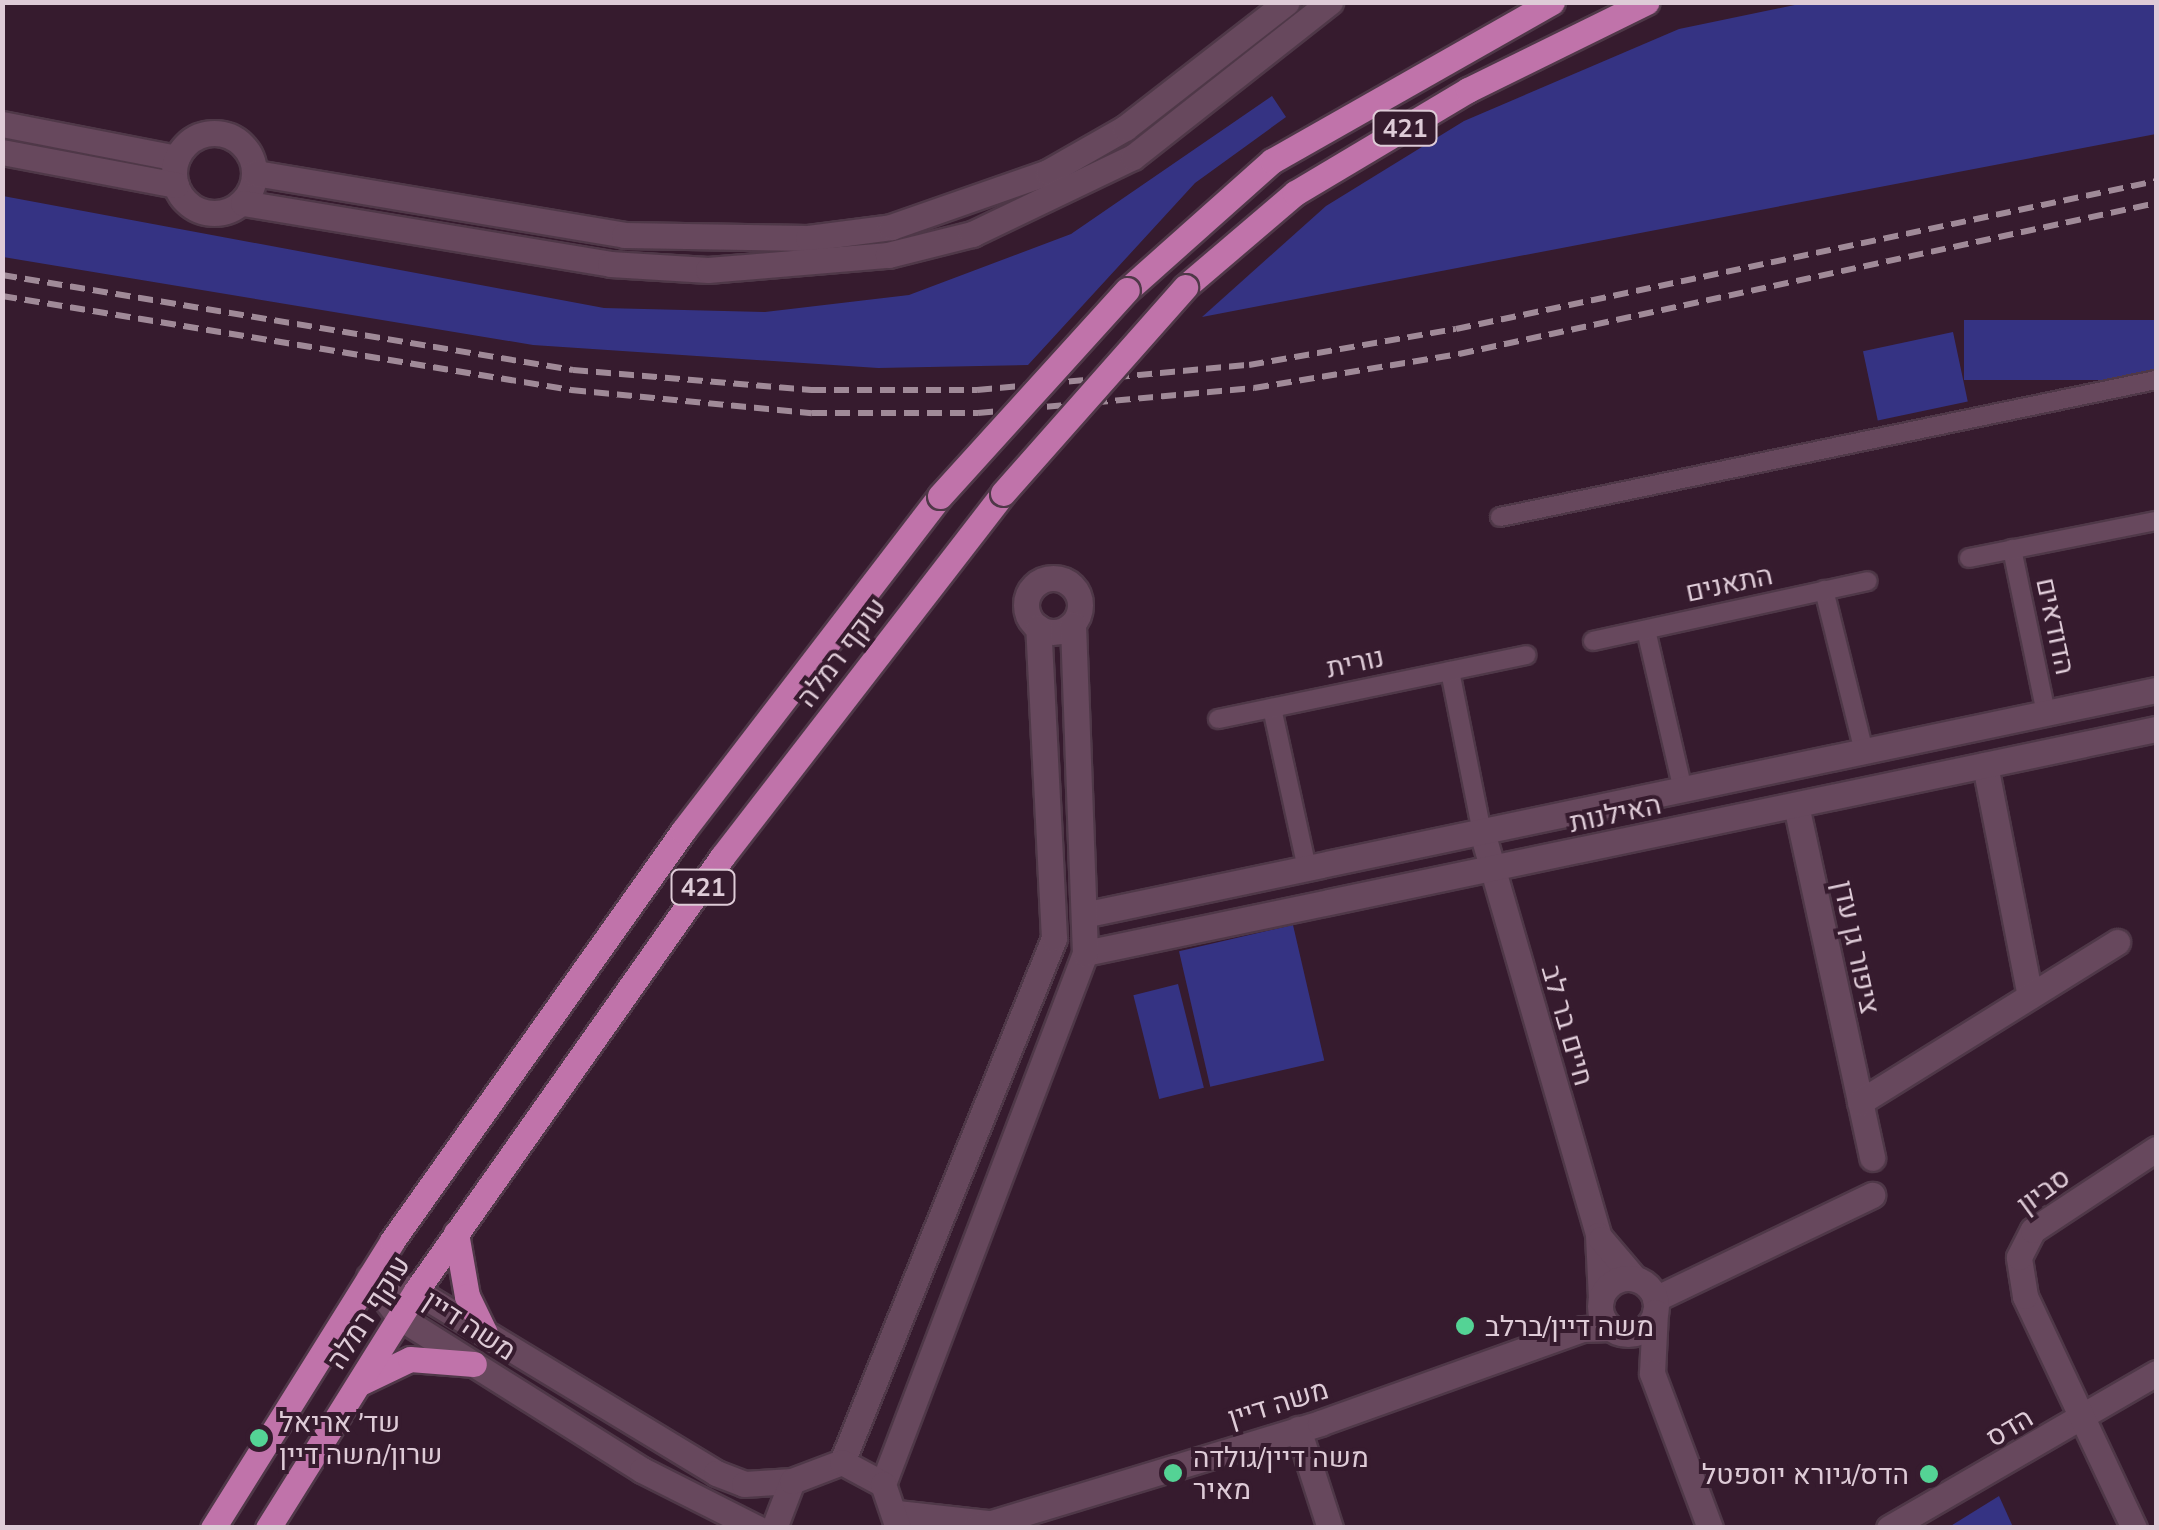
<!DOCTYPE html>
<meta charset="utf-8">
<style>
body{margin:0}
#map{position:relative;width:2159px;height:1530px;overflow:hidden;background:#361b2e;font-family:Mulish,Heebo,sans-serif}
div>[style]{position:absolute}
.green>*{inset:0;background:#353383;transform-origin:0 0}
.roads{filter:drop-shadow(2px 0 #4f3848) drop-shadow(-2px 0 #4f3848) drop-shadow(0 2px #4f3848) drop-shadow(0 -2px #4f3848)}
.pedestrian>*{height:18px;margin:-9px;padding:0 9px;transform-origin:9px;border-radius:9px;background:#67485d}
.minor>*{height:25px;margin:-12.5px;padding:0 12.5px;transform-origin:12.5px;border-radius:12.5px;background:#67485d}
.minor>.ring{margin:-12.5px;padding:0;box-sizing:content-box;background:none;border:25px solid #67485d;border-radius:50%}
.tertiary>*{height:25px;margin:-12.5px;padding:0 12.5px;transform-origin:12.5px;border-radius:12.5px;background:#67485d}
.tertiary>.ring{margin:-12.5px;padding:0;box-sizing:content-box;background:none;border:25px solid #67485d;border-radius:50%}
.secondary>*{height:25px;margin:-12.5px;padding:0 12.5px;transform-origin:12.5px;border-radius:12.5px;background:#67485d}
.secondary>.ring{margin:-12.5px;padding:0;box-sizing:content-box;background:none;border:25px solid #67485d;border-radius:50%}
.primary>*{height:25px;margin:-12.5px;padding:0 12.5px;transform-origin:12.5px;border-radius:12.5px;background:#c073aa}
.rail>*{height:6px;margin-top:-3px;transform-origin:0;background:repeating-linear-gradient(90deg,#a08a98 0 15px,transparent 0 23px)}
.bridges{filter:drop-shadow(2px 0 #4f3848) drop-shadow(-2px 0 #4f3848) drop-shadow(0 2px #4f3848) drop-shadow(0 -2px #4f3848)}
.primary-bridge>*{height:25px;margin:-12.5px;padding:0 12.5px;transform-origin:12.5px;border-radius:12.5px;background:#c073aa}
.dots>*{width:28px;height:28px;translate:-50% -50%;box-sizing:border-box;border:5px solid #361b2e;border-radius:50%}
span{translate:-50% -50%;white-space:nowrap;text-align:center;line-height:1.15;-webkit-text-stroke:8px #361b2e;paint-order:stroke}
.shield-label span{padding:2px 8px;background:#361b2e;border:2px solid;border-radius:8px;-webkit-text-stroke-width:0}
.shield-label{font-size:25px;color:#decbd7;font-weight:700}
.street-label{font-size:28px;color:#decbd7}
.poi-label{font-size:28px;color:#decbd7}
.left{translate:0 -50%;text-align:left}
.right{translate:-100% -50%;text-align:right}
.frame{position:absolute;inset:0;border:5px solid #decbd7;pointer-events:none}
</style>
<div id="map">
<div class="green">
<div style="clip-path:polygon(1809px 2px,2156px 3px,2156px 134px,1202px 317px,1326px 206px,1464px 121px,1679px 29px)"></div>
<div style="clip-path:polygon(1272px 96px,1286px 117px,1195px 183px,1028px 365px,878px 368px,533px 345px,3px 257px,3px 196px,604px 308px,765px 312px,909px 295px,1071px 234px)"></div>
<div style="left:2156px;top:320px;width:60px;height:192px;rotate:90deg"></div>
<div style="left:1953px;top:332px;width:71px;height:92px;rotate:78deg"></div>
<div style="left:1293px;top:925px;width:139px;height:117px;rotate:77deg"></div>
<div style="left:1178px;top:984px;width:107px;height:46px;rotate:76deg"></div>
<div style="clip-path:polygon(1999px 1496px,2013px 1527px,1949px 1527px)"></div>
</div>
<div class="roads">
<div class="pedestrian">
<div style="left:1500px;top:517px;width:670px;rotate:-11.8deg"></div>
<div style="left:2012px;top:549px;width:167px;rotate:78.3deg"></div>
<div style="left:1969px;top:558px;width:191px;rotate:-11.2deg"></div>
<div style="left:1824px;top:590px;width:167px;rotate:76.1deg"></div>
<div style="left:1646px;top:630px;width:164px;rotate:77deg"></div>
<div style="left:1593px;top:641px;width:281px;rotate:-12.3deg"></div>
<div style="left:1450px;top:671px;width:164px;rotate:78.8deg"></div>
<div style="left:1272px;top:708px;width:165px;rotate:77.7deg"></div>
<div style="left:1218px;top:719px;width:315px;rotate:-11.7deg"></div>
</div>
<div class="minor">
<div class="ring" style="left:1026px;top:578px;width:29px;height:29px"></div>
<div style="left:1985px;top:765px;width:235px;rotate:79deg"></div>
<div style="left:1796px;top:805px;width:361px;rotate:77.8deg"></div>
<div style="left:1482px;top:832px;width:419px;rotate:73.9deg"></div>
<div style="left:1598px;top:1235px;width:64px;rotate:87.3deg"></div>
<div style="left:1088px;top:914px;width:1091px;rotate:-11.85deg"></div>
<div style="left:1085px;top:953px;width:1094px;rotate:-11.81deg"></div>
<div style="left:1860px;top:1102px;width:303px;rotate:-31.9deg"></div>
<div style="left:1601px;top:1239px;width:52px;rotate:49.6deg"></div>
<div style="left:1655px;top:1299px;width:241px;rotate:-25.6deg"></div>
<div style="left:1298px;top:1429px;width:104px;rotate:72.1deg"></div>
<div style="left:842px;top:1462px;width:565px;rotate:-67.97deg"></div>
<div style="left:1054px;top:938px;width:311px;rotate:-92.9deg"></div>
<div style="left:883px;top:1484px;width:568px;rotate:-69.17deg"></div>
<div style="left:1085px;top:953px;width:329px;rotate:-92.1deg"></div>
<div style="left:1889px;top:1528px;width:309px;rotate:-30.1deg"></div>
<div style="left:2134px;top:1528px;width:256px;rotate:-115.2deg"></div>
<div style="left:2025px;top:1296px;width:39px;rotate:-99deg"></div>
<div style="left:2019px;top:1257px;width:30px;rotate:-63deg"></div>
<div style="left:2033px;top:1230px;width:147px;rotate:-33.4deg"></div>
</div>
<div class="tertiary">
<div class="ring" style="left:1600px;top:1278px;width:31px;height:31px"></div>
<div style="left:1655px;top:1312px;width:61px;rotate:92.8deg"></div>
<div style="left:1652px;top:1373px;width:165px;rotate:69.5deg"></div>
<div style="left:897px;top:1513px;width:91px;rotate:6.3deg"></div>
<div style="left:975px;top:1528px;width:361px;rotate:-16.9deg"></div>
<div style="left:1320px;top:1423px;width:278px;rotate:-19.7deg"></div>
<div style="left:1582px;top:1329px;width:29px;rotate:-2deg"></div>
</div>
<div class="secondary">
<div style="left:2px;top:124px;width:178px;rotate:11deg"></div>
<div class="ring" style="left:174px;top:133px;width:55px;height:55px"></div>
<div style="left:2px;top:152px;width:177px;rotate:10.7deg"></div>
<div style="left:255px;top:173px;width:374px;rotate:9.5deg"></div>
<div style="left:624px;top:235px;width:184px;rotate:0.9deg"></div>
<div style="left:808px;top:238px;width:84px;rotate:-7.5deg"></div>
<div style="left:891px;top:227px;width:166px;rotate:-19.3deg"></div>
<div style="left:1048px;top:172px;width:89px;rotate:-29.7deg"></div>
<div style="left:1125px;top:128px;width:205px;rotate:-37.9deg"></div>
<div style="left:243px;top:203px;width:372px;rotate:9.4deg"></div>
<div style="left:610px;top:264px;width:98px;rotate:3.5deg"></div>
<div style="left:708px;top:270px;width:181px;rotate:-4.8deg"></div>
<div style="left:888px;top:255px;width:87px;rotate:-14deg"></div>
<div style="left:972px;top:234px;width:178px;rotate:-25.6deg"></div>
<div style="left:1133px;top:157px;width:251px;rotate:-38.2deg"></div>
<div style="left:369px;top:1277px;width:49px;rotate:16.6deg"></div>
<div style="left:416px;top:1291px;width:351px;rotate:31.2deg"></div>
<div style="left:716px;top:1473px;width:30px;rotate:21deg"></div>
<div style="left:744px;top:1484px;width:48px;rotate:-3.6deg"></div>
<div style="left:369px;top:1277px;width:50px;rotate:53.1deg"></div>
<div style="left:399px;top:1317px;width:287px;rotate:32.2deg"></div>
<div style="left:642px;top:1470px;width:129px;rotate:26.8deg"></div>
<div style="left:774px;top:1528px;width:50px;rotate:-69deg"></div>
<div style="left:792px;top:1481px;width:53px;rotate:-20.8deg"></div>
<div style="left:842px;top:1462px;width:47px;rotate:28.2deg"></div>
<div style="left:883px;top:1484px;width:46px;rotate:71.2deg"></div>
</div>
<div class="primary">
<div style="left:1185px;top:287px;width:145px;rotate:-40.5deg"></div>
<div style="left:1295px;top:193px;width:201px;rotate:-30.8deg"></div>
<div style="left:1468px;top:90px;width:199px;rotate:-26.2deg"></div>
<div style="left:1127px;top:290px;width:194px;rotate:-41.7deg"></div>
<div style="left:1272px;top:161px;width:322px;rotate:-29.6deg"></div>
<div style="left:456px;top:1233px;width:64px;rotate:80.1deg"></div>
<div style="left:467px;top:1296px;width:41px;rotate:64.1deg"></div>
<div style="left:360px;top:1383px;width:55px;rotate:-25.6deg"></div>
<div style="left:410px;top:1359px;width:64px;rotate:4.5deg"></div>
<div style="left:213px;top:1528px;width:338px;rotate:-58deg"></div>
<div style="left:392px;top:1241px;width:503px;rotate:-54.63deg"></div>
<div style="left:683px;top:831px;width:422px;rotate:-52.5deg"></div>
<div style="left:268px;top:1528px;width:279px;rotate:-58deg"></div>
<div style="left:416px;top:1291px;width:531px;rotate:-54.81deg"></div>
<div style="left:722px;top:857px;width:460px;rotate:-52.3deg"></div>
</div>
</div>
<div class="rail">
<div style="left:2px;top:275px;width:579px;rotate:9.45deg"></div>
<div style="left:573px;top:370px;width:239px;rotate:4.8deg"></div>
<div style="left:811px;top:390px;width:166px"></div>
<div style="left:977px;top:390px;width:273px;rotate:-5.3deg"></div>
<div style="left:1249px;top:365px;width:210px;rotate:-9.9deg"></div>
<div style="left:1456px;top:329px;width:715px;rotate:-11.94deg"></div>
<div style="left:2px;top:296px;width:577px;rotate:9.38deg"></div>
<div style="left:571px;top:390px;width:242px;rotate:5.5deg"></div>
<div style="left:812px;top:413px;width:166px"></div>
<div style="left:978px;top:413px;width:277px;rotate:-5.2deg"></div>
<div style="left:1254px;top:388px;width:208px;rotate:-9.4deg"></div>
<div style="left:1459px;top:354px;width:713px;rotate:-12.22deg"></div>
</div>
<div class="bridges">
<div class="primary-bridge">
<div style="left:1003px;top:493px;width:275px;rotate:-48.5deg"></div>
<div style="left:940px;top:496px;width:278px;rotate:-47.8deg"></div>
</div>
</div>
<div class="dots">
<div style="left:1465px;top:1326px;background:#54d395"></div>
<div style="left:259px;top:1438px;background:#54d395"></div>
<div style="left:1173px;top:1473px;background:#54d395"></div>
<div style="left:1929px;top:1474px;background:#54d395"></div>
</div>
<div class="shield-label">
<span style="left:1405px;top:128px">421</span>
<span style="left:703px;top:887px">421</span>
</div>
<div class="street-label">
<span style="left:1729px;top:583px;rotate:-12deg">התאנים</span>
<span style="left:2056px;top:626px;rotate:78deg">הדודאים</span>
<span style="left:841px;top:652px;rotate:-53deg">עוקף רמלה</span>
<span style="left:1355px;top:662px;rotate:-12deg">נורית</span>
<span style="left:1615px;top:813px;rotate:-12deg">האילנות</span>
<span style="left:1857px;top:947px;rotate:78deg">ציפור גן עדן</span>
<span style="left:1568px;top:1025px;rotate:74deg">חיים בר לב</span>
<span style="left:2043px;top:1190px;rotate:-36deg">סביון</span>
<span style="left:368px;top:1312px;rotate:-57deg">עוקף רמלה</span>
<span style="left:470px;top:1325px;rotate:33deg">משה דיין</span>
<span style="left:1278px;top:1403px;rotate:-17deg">משה דיין</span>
<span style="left:2009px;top:1427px;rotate:-31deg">הדס</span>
</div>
<div class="poi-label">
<span class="left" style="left:1485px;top:1326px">משה דיין/ברלב</span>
<span class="left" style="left:279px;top:1438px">שד׳ אריאל<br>שרון/משה דיין</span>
<span class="left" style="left:1193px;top:1473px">משה דיין/גולדה<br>מאיר</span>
<span class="right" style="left:1909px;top:1474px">הדס/גיורא יוספטל</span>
</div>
<div class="frame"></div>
</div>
